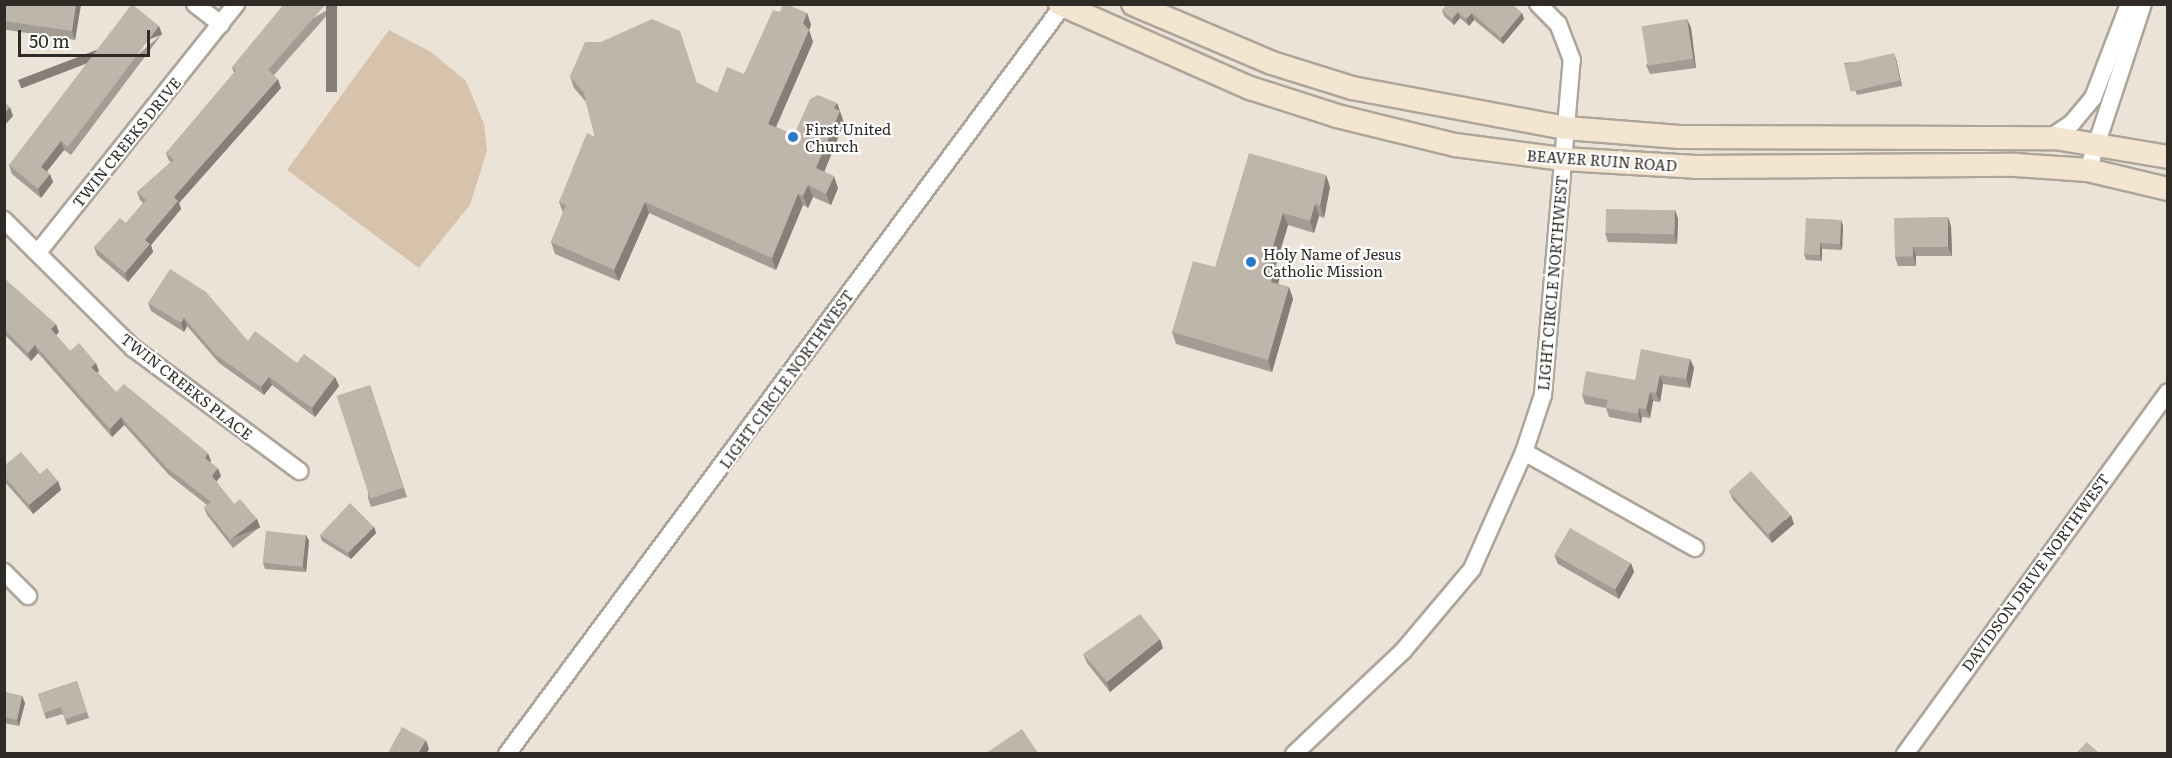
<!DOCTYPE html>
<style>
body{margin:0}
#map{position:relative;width:2172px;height:758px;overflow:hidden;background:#ece3d8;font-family:Literata,serif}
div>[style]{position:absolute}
.green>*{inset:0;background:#d7c3ab}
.roads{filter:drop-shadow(2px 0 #aea59a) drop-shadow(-2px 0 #aea59a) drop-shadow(0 2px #aea59a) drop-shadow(0 -2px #aea59a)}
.street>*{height:16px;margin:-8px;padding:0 8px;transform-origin:8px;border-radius:8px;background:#fff}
.secondary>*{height:22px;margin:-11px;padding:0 11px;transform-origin:11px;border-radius:11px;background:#f4e5d1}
.wall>*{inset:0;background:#a39c93}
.shaded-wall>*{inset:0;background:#857f78;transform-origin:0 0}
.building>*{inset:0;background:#beb5ab;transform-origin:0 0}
.dots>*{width:16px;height:16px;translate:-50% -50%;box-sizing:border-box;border:3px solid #fff;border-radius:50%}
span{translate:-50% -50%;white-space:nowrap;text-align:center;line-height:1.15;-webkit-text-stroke:4.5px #fff;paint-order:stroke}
.poi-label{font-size:15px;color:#2e2b26}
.left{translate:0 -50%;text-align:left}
.street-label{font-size:15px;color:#2e2b26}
.frame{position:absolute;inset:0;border:6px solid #2e2b26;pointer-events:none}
.scale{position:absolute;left:18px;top:30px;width:132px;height:27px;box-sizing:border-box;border:3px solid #2e2b26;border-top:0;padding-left:8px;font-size:18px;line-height:21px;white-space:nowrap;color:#2e2b26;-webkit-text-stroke:4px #fff;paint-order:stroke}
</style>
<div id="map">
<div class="green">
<div style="clip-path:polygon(389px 30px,431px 52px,466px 81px,484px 124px,487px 151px,470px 205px,419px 268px,287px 170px)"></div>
</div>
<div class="roads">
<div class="street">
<div style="left:195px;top:4px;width:33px;rotate:38deg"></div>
<div style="left:2050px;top:138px;width:27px;rotate:-34deg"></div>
<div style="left:2072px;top:123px;width:33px;rotate:-50deg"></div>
<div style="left:2093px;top:98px;width:101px;rotate:-69deg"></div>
<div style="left:2088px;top:170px;width:175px;rotate:-71.7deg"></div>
<div style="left:4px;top:220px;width:182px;rotate:44.8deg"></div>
<div style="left:133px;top:348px;width:207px;rotate:36.5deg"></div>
<div style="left:39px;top:251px;width:316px;rotate:-51.4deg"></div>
<div style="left:1524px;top:452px;width:196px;rotate:29.3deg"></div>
<div style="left:4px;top:572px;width:34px;rotate:45deg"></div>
<div style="left:507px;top:754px;width:934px;rotate:-53.4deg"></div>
<div style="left:1294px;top:754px;width:150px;rotate:-43.4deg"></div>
<div style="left:1403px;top:651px;width:107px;rotate:-49.9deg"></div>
<div style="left:1472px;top:569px;width:128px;rotate:-66deg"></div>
<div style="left:1524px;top:452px;width:60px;rotate:-71.6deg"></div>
<div style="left:1543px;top:395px;width:336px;rotate:-85.1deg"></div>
<div style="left:1572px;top:60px;width:39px;rotate:-111deg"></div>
<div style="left:1558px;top:24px;width:28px;rotate:-135deg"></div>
<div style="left:1905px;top:754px;width:447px;rotate:-54deg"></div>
</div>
<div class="secondary">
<div style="left:1060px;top:4px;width:208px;rotate:23.9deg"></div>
<div style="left:1250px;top:88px;width:91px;rotate:17.8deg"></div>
<div style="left:1337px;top:116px;width:122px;rotate:13.8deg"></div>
<div style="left:1455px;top:145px;width:109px;rotate:7.4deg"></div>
<div style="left:1563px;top:159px;width:133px;rotate:3.4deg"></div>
<div style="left:1696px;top:167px;width:319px;rotate:-0.4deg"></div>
<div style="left:2015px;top:165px;width:73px;rotate:3.9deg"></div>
<div style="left:2088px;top:170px;width:82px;rotate:13.4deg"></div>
<div style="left:1133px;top:4px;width:151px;rotate:23deg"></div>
<div style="left:1272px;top:63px;width:84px;rotate:17.4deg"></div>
<div style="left:1352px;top:88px;width:218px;rotate:10.6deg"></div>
<div style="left:1566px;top:128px;width:114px;rotate:4.5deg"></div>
<div style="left:1680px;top:137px;width:375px;rotate:0.2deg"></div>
<div style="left:2055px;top:138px;width:115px;rotate:9.5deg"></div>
</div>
</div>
<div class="wall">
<div style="clip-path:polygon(4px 4px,81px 4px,75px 40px,7px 30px,4px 28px)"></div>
<div style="clip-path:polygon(337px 4px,274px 75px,281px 88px,179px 203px,181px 209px,151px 245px,153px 252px,128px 282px,97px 255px,94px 247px,126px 223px,143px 203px,140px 200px,137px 192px,171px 162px,169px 161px,166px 153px,234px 73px,232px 67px)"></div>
<div style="clip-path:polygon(1442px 10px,1522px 13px,1524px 19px,1503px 44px,1474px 20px,1469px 26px,1460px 18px,1454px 25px,1444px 16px)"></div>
<div style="clip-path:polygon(780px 12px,807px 13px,811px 25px,809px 30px,813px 42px,776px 127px,794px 135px,837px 103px,844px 123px,824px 171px,838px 188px,831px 205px,813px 197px,808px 208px,803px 205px,776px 270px,649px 213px,619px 281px,555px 254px,551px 242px,563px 213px,559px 202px,595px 137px,586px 102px,574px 88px,570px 76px,698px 83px,717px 93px,744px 74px)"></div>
<div style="clip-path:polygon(1687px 19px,1691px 28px,1696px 68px,1650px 74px,1646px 65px)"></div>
<div style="clip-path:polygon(162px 34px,71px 155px,64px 150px,47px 171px,53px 182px,41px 198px,12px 174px,9px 165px)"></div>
<div style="clip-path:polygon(1896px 59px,1902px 86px,1857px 95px,1844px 63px)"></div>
<div style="clip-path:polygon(1326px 175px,1330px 187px,1324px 218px,1319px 216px,1314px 233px,1288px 225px,1276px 265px,1280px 277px,1278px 284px,1289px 287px,1293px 299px,1272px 372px,1176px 344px,1172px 332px,1215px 267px)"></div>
<div style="clip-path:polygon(1675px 210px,1678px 219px,1677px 244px,1608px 242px,1605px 233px)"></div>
<div style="clip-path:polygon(1841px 220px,1843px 226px,1842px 250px,1822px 249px,1822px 261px,1806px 260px,1804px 254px)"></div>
<div style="clip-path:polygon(1951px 226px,1952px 256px,1916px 256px,1916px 266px,1898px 266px,1895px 257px)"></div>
<div style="clip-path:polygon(4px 278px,59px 332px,56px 335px,70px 351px,99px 371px,97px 372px,116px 392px,211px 461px,210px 462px,221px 476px,216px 482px,234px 504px,257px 519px,260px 527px,233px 548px,207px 515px,204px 507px,207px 505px,169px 475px,124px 425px,112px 437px,38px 353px,31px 361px,4px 334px)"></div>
<div style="clip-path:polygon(148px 303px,248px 341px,297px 363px,335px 377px,339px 386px,315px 417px,272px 385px,264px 395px,219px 363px,187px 326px,184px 332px,151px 311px)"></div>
<div style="clip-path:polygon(1690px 359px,1694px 368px,1690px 388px,1663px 384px,1660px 402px,1653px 401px,1650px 418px,1642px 417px,1641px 423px,1609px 417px,1606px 408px,1585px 404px,1582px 395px,1635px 380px)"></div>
<div style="clip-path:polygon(370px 385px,407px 497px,371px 507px,368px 498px)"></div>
<div style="clip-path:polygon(4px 466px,40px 474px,58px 481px,61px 490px,33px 514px,4px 481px)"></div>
<div style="clip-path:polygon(1729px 491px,1794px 524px,1772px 543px,1733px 500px)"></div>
<div style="clip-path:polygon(374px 527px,376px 533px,351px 559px,322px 541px,320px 535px)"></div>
<div style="clip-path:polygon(306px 535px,309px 541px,306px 572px,265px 569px,263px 563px)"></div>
<div style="clip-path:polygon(1554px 555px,1631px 563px,1634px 572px,1619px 599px,1558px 564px)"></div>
<div style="clip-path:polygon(1163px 648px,1110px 692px,1087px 663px,1083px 654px)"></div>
<div style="clip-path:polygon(77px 681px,89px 718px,67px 725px,63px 714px,46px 719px,38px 694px)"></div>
<div style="clip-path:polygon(4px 692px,22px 696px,25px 703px,19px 726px,4px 723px)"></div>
</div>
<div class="shaded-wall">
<div style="clip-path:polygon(76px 4px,81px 4px,75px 40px,72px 31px)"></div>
<div style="left:326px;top:4px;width:11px;height:88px"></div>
<div style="clip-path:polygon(1458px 12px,1460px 18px,1454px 25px,1452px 19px)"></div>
<div style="clip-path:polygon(807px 13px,811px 25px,807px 35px,803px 23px)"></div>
<div style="clip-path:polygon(1472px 13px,1474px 20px,1469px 26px,1466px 19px)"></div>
<div style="clip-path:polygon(1522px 13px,1524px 19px,1503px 44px,1501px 38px)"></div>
<div style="clip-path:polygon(1687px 19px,1691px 28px,1696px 68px,1693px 59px)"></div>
<div style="left:159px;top:26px;width:9px;height:151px;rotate:69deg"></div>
<div style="clip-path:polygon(809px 30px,813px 42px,772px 136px,768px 124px)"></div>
<div style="clip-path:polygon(1894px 53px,1896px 59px,1902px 86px,1900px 80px)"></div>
<div style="clip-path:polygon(278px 79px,281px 88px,179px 203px,181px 209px,151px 245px,153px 252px,128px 282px,125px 273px,145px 240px,174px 197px)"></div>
<div style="clip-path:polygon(837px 103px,844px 123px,821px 180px,816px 168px,834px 108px)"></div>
<div style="clip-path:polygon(10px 107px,13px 116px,4px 126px,4px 113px)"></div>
<div style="clip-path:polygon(61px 141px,64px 150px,44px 175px,41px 167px)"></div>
<div style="clip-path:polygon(50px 174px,53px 182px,41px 198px,38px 189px)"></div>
<div style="clip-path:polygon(1326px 175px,1330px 187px,1324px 218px,1320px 206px)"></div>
<div style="clip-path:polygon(834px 176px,838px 188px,831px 205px,826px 194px)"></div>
<div style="clip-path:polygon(808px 185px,813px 197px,808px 208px,803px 196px)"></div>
<div style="clip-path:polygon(798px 194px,803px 205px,776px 270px,772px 258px)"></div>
<div style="clip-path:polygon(645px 202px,649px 213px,619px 281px,614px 270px)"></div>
<div style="clip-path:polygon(1315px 204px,1319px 216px,1314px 233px,1310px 221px)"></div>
<div style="clip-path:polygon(1675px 210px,1678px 219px,1677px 244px,1674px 235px)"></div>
<div style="clip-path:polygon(1283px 213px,1288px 225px,1273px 275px,1268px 263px)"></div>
<div style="clip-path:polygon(1948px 217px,1951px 226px,1952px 256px,1948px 247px)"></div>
<div style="clip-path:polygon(1841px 220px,1843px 226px,1842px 250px,1840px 244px)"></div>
<div style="clip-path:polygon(1820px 243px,1822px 249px,1822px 261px,1820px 255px)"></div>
<div style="clip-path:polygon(1913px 247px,1916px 256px,1916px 266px,1913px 256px)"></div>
<div style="clip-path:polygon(1276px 265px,1280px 277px,1275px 294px,1271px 282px)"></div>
<div style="clip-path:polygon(1289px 287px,1293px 299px,1272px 372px,1268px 360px)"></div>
<div style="clip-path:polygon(184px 318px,187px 326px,184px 332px,181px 323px)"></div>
<div style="clip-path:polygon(56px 324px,59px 332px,54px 337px,51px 329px)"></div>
<div style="clip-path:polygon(35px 345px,38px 353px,31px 361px,28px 353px)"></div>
<div style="clip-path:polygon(1690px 359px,1694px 368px,1690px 388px,1686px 379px)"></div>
<div style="clip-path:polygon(96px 363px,99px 371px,94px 375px,91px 367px)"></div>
<div style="clip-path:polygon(1660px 375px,1663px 384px,1660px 402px,1656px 393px)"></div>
<div style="clip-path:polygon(269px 377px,272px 385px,264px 395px,261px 387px)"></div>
<div style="clip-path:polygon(335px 377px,339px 386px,315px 417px,312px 408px)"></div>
<div style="clip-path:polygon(1650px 392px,1653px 401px,1650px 418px,1646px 409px)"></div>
<div style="clip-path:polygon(1639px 408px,1642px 417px,1641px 423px,1638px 414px)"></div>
<div style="clip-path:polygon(121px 417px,124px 425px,112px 437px,110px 429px)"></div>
<div style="clip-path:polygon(208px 453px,211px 461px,208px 466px,205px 458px)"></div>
<div style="clip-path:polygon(218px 468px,221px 476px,214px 484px,212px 476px)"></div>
<div style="clip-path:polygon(58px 481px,61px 490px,33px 514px,29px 505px)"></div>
<div style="clip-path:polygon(1791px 515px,1794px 524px,1772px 543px,1769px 534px)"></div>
<div style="left:257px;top:519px;width:9px;height:34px;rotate:69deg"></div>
<div style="clip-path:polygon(374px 527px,376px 533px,351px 559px,348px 553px)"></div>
<div style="clip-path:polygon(306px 535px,309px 541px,306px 572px,303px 566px)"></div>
<div style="clip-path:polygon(1631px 563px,1634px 572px,1619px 599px,1615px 589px)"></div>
<div style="clip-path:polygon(1160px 639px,1163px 648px,1110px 692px,1107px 682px)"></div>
<div style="clip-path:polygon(22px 696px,25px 703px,19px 726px,17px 720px)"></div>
<div style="clip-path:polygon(426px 740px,429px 749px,427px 753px,418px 753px)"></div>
</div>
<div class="building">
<div style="clip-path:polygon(4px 4px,76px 4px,72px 31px,4px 21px)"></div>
<div style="clip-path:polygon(132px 4px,159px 26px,68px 147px,61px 141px,41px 167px,50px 174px,38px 189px,9px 165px)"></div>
<div style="clip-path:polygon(284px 4px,326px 4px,268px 70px,278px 79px,174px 197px,178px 201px,145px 240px,150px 244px,125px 273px,94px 247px,120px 218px,126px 223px,146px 200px,137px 192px,174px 160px,166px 153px,236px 70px,232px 67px)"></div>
<div style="clip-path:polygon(783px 4px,786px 4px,807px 13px,803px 23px,809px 30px,768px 124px,794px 135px,810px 99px,818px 95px,837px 103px,834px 108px,840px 111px,816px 168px,834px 176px,826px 194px,808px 185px,803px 196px,798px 194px,772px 258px,645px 202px,614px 270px,551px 242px,566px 205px,559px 202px,587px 133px,595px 137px,584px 93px,570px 76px,585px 42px,601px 42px,652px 19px,680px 31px,697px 83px,717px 93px,727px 67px,744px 74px,773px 10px,780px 12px)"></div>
<div style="clip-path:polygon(1447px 4px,1512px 4px,1522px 13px,1501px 38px,1472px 13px,1466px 19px,1458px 12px,1452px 19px,1442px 10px)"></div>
<div style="left:1687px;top:19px;width:40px;height:46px;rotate:81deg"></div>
<div style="left:1894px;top:53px;width:28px;height:51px;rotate:77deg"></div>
<div style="clip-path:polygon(4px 102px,10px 107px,4px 113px)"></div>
<div style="clip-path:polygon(1249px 153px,1326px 175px,1320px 206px,1315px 204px,1310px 221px,1283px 213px,1268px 263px,1276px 265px,1271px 282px,1289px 287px,1268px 360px,1172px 332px,1193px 261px,1215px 267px)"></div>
<div style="left:1606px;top:209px;width:69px;height:24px;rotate:1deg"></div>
<div style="clip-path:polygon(1948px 217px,1948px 247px,1913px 247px,1913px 256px,1895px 257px,1894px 218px)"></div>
<div style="clip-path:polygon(1806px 218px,1841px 220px,1840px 244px,1820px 243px,1820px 255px,1804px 254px)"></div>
<div style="clip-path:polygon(170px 269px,206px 292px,248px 341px,255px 331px,297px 363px,304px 354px,335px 377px,312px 408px,269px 377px,261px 387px,216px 355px,184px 318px,181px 323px,148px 303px)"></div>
<div style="clip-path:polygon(4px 278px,56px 324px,51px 329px,70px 351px,79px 343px,96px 363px,91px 367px,116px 392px,124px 384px,208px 453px,205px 458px,218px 468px,212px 476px,234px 504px,240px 499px,257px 519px,230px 540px,204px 507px,211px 502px,166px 467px,121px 417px,110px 429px,35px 345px,28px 353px,4px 329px)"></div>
<div style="clip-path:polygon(1641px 349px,1690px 359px,1686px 379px,1660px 375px,1656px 393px,1650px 392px,1646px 409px,1639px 408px,1638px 414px,1606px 408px,1608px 400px,1582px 395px,1586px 371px,1635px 380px)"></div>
<div style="left:370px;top:385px;width:108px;height:35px;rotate:72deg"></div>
<div style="clip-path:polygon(21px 452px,40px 474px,47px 468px,58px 481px,29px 505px,4px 476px,4px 466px)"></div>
<div style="left:1751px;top:471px;width:59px;height:30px;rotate:48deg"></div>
<div style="clip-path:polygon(350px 503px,374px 527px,348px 553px,320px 535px)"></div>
<div style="left:1570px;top:528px;width:70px;height:31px;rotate:30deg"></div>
<div style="left:266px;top:531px;width:40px;height:32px;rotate:6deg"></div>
<div style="clip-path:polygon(1140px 614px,1160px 639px,1107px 682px,1083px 654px)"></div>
<div style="clip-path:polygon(77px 681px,87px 712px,65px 719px,61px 707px,44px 713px,38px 694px)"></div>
<div style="clip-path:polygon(4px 692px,22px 696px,17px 720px,4px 717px)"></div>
<div style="clip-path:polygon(402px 727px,426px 740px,418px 753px,388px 753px)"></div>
<div style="clip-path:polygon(1022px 729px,1038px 753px,986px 753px)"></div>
<div style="clip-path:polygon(2087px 742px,2099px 753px,2076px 753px)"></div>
</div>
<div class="dots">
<div style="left:793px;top:137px;background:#2a79c8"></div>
<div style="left:1251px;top:262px;background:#2a79c8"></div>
</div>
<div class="poi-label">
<span class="left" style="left:805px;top:137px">First United<br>Church</span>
<span class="left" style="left:1263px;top:262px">Holy Name of Jesus<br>Catholic Mission</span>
</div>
<div class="street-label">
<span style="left:126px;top:142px;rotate:-51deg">TWIN CREEKS DRIVE</span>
<span style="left:1602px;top:160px;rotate:4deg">BEAVER RUIN ROAD</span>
<span style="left:1552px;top:283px;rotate:-85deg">LIGHT CIRCLE NORTHWEST</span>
<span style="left:786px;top:379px;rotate:-54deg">LIGHT CIRCLE NORTHWEST</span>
<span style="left:187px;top:386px;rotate:38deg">TWIN CREEKS PLACE</span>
<span style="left:2035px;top:572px;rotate:-54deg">DAVIDSON DRIVE NORTHWEST</span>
</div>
<div class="frame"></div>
<div class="scale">50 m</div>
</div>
